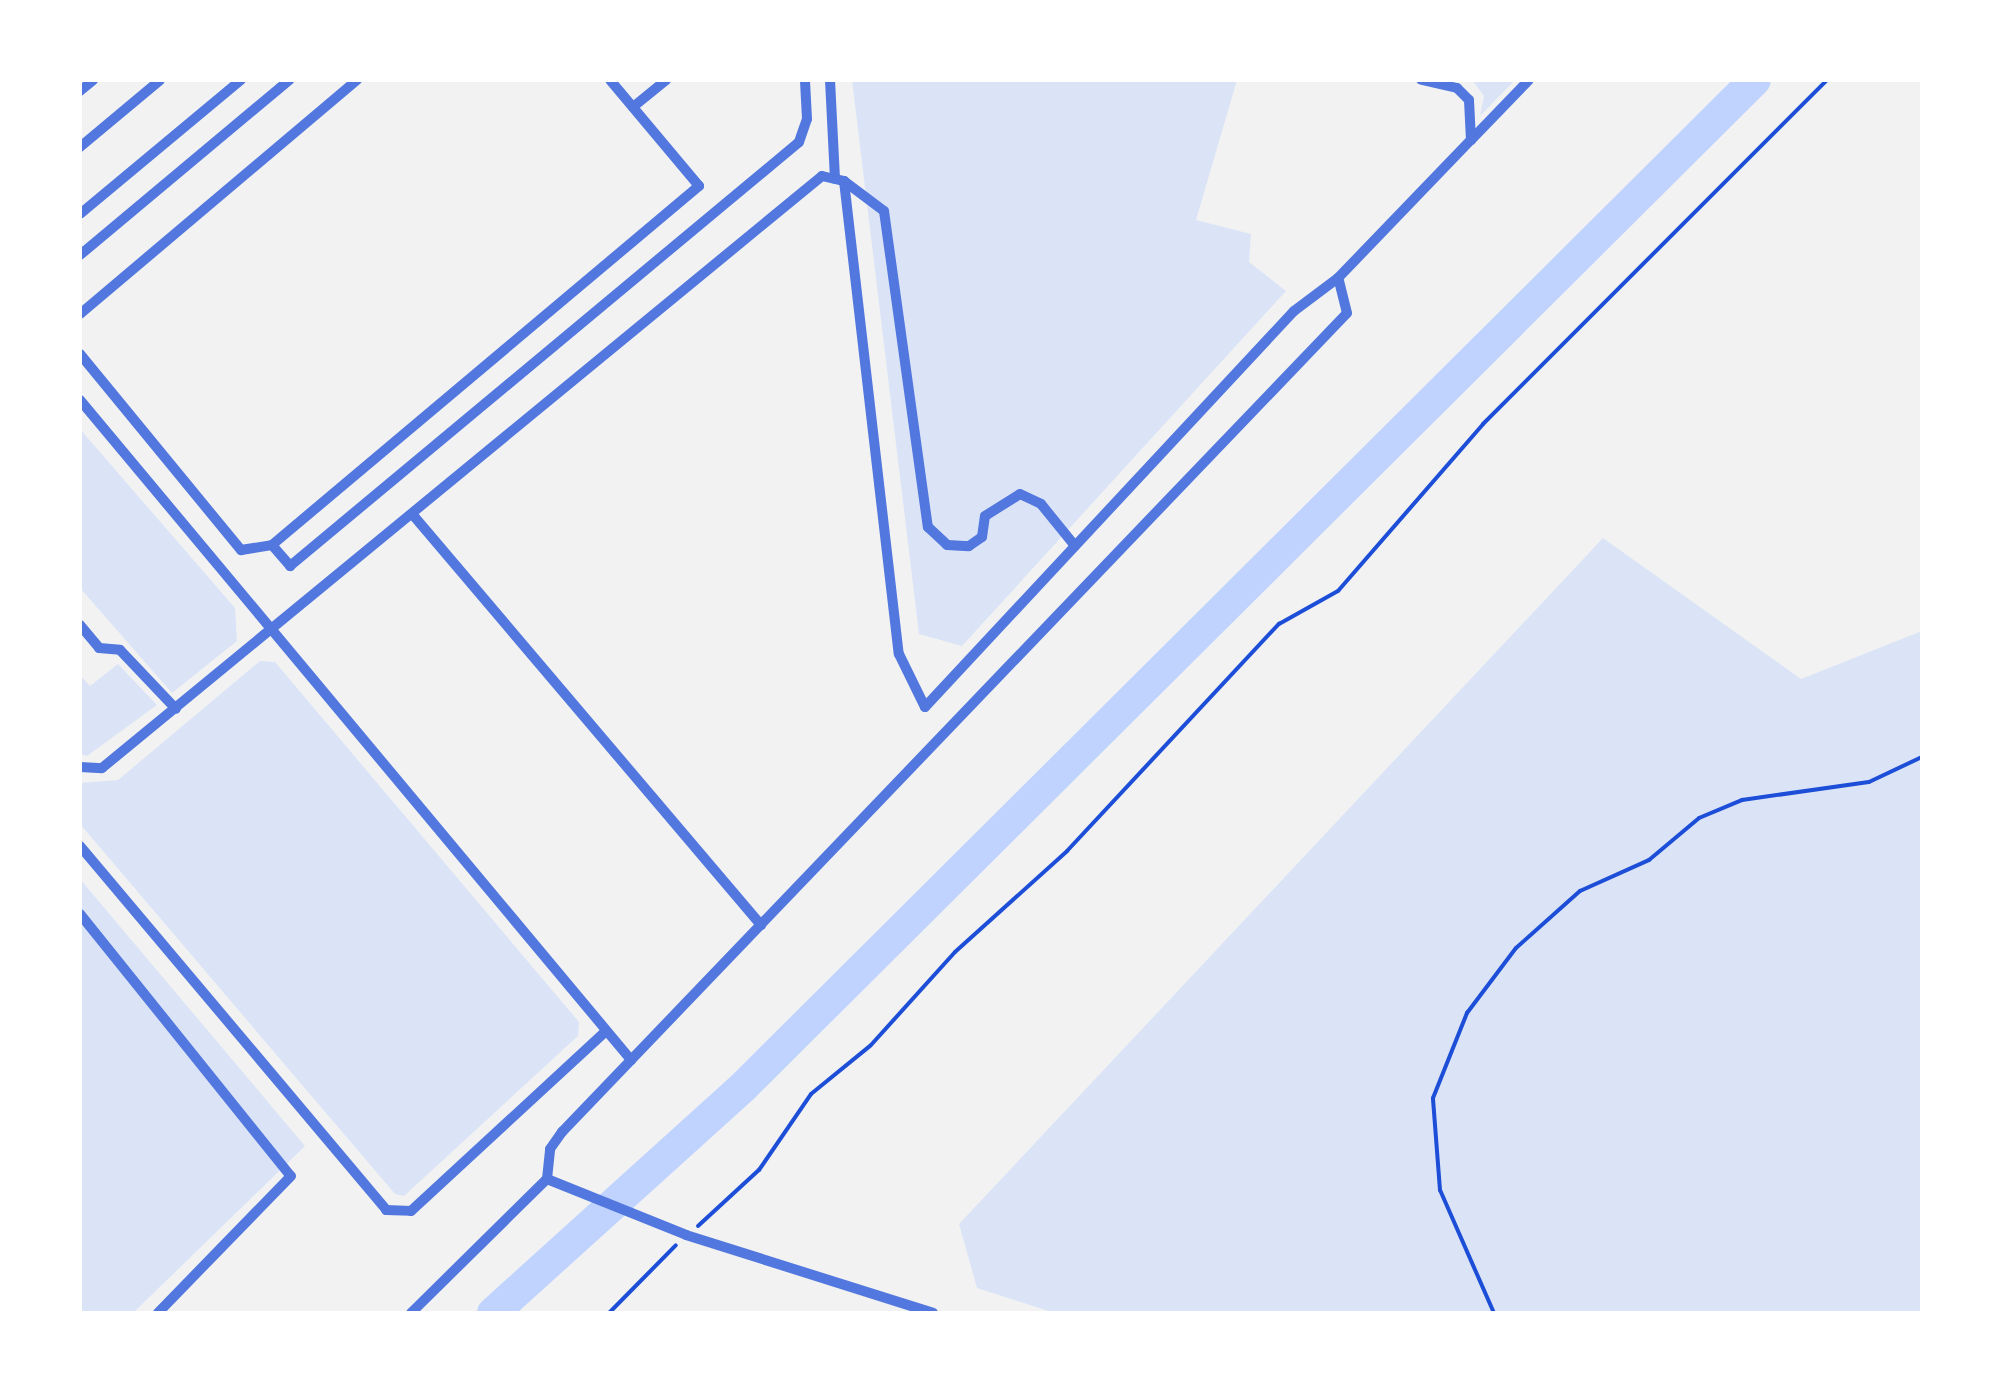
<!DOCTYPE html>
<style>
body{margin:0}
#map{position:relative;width:2002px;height:1393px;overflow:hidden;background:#f2f2f2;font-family:Overpass,sans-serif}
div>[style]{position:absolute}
.green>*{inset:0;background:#dbe4f7}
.river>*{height:32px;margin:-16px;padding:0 16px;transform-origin:16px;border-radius:16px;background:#bfd3fe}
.path>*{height:4px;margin:-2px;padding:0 2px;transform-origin:2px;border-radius:2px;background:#1d4ed8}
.minor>*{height:10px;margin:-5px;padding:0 5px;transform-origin:5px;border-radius:5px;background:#5277de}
span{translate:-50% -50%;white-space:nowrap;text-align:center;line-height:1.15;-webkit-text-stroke:8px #fff;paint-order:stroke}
.frame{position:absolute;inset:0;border:82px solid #fff;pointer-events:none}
</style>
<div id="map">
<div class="green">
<div style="clip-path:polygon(852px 80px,1237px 80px,1196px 220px,1251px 234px,1249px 262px,1286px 291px,962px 646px,919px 634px)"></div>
<div style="clip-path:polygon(1472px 80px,1515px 80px,1480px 116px,1484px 96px)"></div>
<div style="clip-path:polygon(80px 429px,235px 608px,237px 641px,172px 693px,80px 588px)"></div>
<div style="clip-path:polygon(1603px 538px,1801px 679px,1922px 631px,1922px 1313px,1055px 1313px,977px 1288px,959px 1224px)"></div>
<div style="clip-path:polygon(260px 661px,275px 662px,579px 1022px,578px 1036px,404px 1196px,395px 1194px,80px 824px,80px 783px,118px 780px)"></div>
<div style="clip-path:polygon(118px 664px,157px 705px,87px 756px,80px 754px,80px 675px,90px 686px)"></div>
<div style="clip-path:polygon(80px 879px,305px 1146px,133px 1313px,80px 1313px)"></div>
</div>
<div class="river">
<div style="left:493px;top:1313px;width:338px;rotate:-42.1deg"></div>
<div style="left:744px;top:1086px;width:1426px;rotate:-44.86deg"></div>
</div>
<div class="path">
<div style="left:698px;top:1226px;width:83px;rotate:-42.6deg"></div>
<div style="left:759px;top:1170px;width:92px;rotate:-55.6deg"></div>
<div style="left:811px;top:1094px;width:77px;rotate:-39.2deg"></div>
<div style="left:871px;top:1045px;width:125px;rotate:-47.9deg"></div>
<div style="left:955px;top:952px;width:151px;rotate:-42deg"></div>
<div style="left:1067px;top:851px;width:311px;rotate:-47deg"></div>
<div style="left:1279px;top:624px;width:68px;rotate:-29.2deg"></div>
<div style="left:1338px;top:591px;width:221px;rotate:-49deg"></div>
<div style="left:1483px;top:424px;width:486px;rotate:-45deg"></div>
<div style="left:609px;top:1313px;width:95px;rotate:-45.4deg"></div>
<div style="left:1494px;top:1313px;width:134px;rotate:-113.7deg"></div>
<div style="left:1440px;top:1190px;width:92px;rotate:-94.4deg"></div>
<div style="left:1433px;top:1098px;width:92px;rotate:-68.2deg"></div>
<div style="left:1467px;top:1013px;width:81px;rotate:-53deg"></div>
<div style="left:1516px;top:948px;width:86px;rotate:-41.7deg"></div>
<div style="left:1580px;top:891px;width:76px;rotate:-24.2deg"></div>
<div style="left:1649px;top:860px;width:65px;rotate:-40deg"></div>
<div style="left:1699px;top:818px;width:47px;rotate:-22.7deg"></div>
<div style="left:1742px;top:800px;width:128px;rotate:-8.1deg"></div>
<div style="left:1869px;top:782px;width:59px;rotate:-25.3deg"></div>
</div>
<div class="minor">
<div style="left:830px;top:80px;width:99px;rotate:87.1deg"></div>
<div style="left:80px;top:91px;width:17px;rotate:-40deg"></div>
<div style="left:633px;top:107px;width:43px;rotate:-39.3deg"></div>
<div style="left:1471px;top:140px;width:83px;rotate:-46deg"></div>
<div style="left:80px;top:147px;width:104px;rotate:-39.9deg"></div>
<div style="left:844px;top:181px;width:50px;rotate:36.9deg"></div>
<div style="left:884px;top:211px;width:319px;rotate:82.1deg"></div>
<div style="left:928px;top:527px;width:26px;rotate:43deg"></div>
<div style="left:947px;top:545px;width:22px;rotate:3deg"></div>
<div style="left:969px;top:546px;width:16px;rotate:-35deg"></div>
<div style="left:982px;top:537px;width:21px;rotate:-82deg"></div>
<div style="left:985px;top:516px;width:41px;rotate:-32.2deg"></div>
<div style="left:1020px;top:494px;width:23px;rotate:25deg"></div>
<div style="left:1041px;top:504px;width:54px;rotate:51deg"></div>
<div style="left:80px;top:214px;width:209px;rotate:-39.8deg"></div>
<div style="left:80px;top:255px;width:273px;rotate:-39.9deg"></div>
<div style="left:80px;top:314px;width:363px;rotate:-40.2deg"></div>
<div style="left:80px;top:354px;width:254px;rotate:50.6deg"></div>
<div style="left:241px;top:550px;width:31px;rotate:-9deg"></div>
<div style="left:272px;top:545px;width:558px;rotate:-40.06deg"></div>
<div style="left:699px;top:186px;width:138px;rotate:-130deg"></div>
<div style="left:80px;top:400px;width:860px;rotate:50.14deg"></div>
<div style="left:413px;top:515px;width:538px;rotate:49.68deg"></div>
<div style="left:272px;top:545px;width:28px;rotate:49deg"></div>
<div style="left:290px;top:566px;width:662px;rotate:-39.79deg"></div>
<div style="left:799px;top:142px;width:24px;rotate:-71deg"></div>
<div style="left:807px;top:119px;width:39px;rotate:-93deg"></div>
<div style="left:80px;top:625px;width:30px;rotate:50deg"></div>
<div style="left:99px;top:648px;width:21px;rotate:5deg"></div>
<div style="left:120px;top:650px;width:81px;rotate:46.5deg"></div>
<div style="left:80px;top:767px;width:22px;rotate:3deg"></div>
<div style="left:102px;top:768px;width:932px;rotate:-39.43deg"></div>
<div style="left:822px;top:176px;width:23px;rotate:13deg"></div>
<div style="left:844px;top:181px;width:476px;rotate:83.4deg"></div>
<div style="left:899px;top:654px;width:59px;rotate:63.9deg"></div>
<div style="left:925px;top:707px;width:541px;rotate:-47.02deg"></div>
<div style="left:1294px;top:311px;width:55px;rotate:-36.9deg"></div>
<div style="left:80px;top:846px;width:476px;rotate:49.9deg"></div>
<div style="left:386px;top:1210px;width:25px;rotate:2deg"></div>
<div style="left:411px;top:1211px;width:265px;rotate:-42.7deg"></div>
<div style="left:80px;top:914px;width:336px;rotate:51.2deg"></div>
<div style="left:291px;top:1176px;width:191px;rotate:134.2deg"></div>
<div style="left:547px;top:1179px;width:150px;rotate:21.9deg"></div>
<div style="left:686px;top:1235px;width:259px;rotate:17.5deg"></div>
<div style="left:411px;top:1313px;width:191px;rotate:-44.6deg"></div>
<div style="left:547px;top:1179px;width:30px;rotate:-84deg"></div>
<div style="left:550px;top:1149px;width:21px;rotate:-55deg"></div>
<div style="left:562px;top:1132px;width:1134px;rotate:-46.21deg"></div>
<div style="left:1347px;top:313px;width:36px;rotate:-104deg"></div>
<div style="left:1338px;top:278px;width:192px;rotate:-46.1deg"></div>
<div style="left:1471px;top:140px;width:40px;rotate:-92.9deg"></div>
<div style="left:1469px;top:100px;width:17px;rotate:-135deg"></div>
<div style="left:1457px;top:88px;width:37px;rotate:-167deg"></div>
</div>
<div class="frame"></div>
</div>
